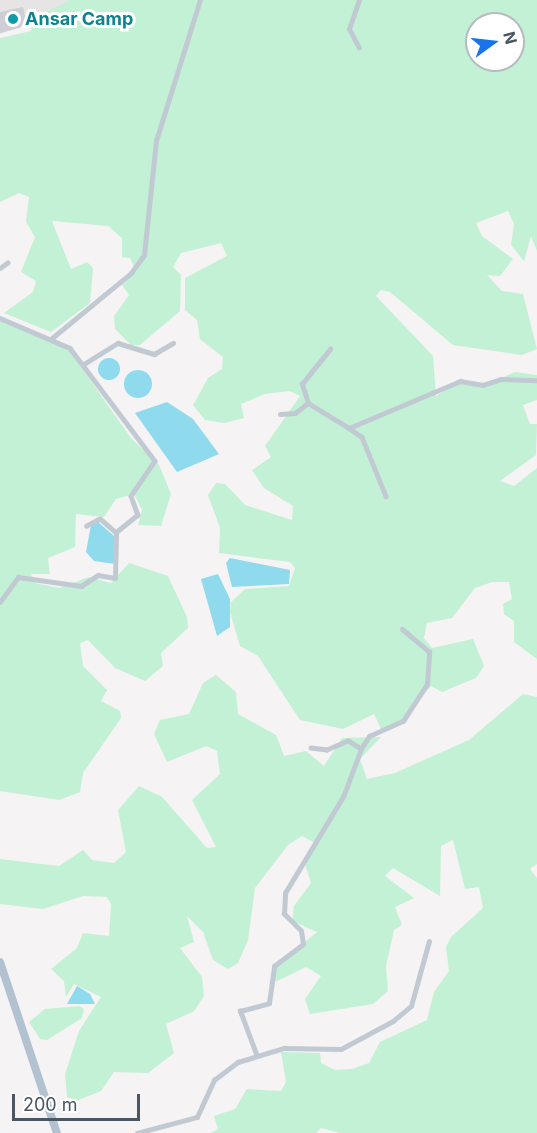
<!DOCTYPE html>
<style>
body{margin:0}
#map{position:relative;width:537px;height:1133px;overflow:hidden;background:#f5f3f3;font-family:Inter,sans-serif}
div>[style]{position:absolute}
.education>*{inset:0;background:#e6e4e5}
.green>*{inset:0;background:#c3f1d5}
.water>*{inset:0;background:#90daee}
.round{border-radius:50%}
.building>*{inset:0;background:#cdcfd5}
.minor>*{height:4.5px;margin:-2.25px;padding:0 2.25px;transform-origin:2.25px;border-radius:2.25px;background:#c1cad2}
.primary>*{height:8px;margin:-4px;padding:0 4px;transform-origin:4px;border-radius:4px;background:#b3c2d1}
.dots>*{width:16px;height:16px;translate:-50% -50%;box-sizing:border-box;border:3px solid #fff;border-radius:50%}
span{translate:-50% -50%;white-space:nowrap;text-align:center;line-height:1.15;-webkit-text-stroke:6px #fff;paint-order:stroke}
.culture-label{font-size:18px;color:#0d838f;font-weight:700}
.left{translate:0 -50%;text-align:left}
.north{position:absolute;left:465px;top:12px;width:60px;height:60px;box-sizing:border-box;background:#fff;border:2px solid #b7bbc0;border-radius:50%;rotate:75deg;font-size:16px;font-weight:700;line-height:24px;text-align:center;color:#4a5661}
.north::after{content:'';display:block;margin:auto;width:21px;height:27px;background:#1a73e8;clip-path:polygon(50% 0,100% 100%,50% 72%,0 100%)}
.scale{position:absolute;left:12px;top:1094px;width:128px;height:27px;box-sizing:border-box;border:3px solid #4a5661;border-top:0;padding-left:8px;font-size:18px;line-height:21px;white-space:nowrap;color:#4a5661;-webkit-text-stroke:4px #fff;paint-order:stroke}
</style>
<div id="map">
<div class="education">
<div style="clip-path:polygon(0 0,94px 0,0 34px)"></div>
</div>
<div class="green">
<div style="clip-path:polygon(evenodd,70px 0,537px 0,537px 251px,531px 236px,524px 261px,511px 245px,514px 224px,508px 211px,476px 223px,482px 236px,513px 259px,500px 276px,487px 275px,502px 291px,523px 294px,537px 349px,522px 355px,453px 345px,390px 292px,381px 290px,376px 296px,433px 356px,436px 396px,458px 383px,483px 386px,515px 372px,537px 375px,537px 400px,523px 405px,530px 424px,537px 424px,536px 455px,500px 481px,514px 486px,537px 468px,537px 659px,514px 642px,514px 621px,504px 614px,503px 604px,512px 599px,509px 582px,492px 582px,475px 588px,452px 618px,427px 623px,424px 638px,432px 648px,473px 639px,484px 666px,476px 678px,442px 692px,431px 686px,402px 720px,381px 729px,374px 714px,343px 729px,300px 720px,258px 656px,240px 646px,230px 612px,231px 602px,245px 589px,289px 586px,295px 568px,290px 562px,219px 553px,220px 528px,208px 495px,216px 483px,225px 484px,245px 505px,292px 520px,293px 506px,264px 488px,252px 470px,271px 457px,265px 446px,300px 396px,290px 391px,265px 394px,241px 404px,244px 418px,224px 423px,205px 420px,193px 405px,208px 378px,222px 369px,223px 357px,200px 339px,197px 320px,185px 310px,185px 278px,227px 256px,221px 243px,181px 253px,173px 267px,181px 275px,180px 311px,140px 345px,131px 345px,115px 329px,114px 316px,129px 295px,122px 285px,136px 271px,130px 258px,122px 257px,122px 238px,108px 226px,52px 221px,71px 269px,87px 262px,93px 268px,90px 303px,51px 332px,4px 313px,33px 292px,36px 281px,21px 272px,35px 237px,26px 222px,29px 197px,19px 193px,0 202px,0 38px,31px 31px,33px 19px,70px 0,477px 24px,513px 24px,513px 60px,477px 60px,477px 24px)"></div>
<div style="clip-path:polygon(0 321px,69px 350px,131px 438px,159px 465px,171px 494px,161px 526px,138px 525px,142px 510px,134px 494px,116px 499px,104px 517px,76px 514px,75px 547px,48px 558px,50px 574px,31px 574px,35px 583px,59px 588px,89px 577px,111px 583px,129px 563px,168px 576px,187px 617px,188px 628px,161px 653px,163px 666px,145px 681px,115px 668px,88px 640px,80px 643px,83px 666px,107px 690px,101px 701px,120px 711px,121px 718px,83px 773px,80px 792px,59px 800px,0 791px)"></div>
<div style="clip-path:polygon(216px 675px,236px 692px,238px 714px,276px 735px,284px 756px,306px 751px,324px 766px,342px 738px,381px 737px,360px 759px,367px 779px,395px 773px,469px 740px,523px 694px,537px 697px,537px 864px,530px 869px,537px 878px,537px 1133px,340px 1133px,321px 1128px,316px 1133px,211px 1133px,218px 1129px,214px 1116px,235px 1109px,247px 1089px,281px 1091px,286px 1082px,281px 1052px,320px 1053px,321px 1063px,335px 1070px,352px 1069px,369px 1063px,380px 1042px,427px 1020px,434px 992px,449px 971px,446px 947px,451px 937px,483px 908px,479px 887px,465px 889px,453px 840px,441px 846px,440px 896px,393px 868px,385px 876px,414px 898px,395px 907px,402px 925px,394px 930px,386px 966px,388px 991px,373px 1004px,310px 1014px,305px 999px,321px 976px,306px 967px,271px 984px,275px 967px,317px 932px,292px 921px,294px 906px,311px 883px,304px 861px,315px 843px,302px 836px,288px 845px,255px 888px,248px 940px,238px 963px,228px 969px,213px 960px,203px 932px,187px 916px,194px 942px,180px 948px,202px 977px,204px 996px,194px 1011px,166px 1024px,174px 1053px,148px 1073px,114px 1072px,101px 1091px,76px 1101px,67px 1097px,65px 1074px,79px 1031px,101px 997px,74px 984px,66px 997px,64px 981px,51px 969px,77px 948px,83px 933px,109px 936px,111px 904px,107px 897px,83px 896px,43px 909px,0 904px,0 859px,59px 866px,83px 850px,92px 860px,114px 863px,126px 852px,118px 810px,139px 786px,162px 797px,207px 848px,216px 847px,192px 800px,220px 774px,217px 751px,206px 746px,167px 762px,154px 734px,160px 720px,189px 714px,203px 683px)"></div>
<div style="clip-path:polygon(79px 1006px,84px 1009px,82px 1018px,47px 1040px,40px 1039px,29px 1022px,45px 1009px)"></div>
</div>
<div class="water">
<div class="round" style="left:98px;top:358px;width:22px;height:22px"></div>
<div class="round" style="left:124px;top:370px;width:28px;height:28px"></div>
<div style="clip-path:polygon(167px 402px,193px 419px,219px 454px,177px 472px,135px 413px)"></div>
<div style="clip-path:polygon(98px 522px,114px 536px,115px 564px,94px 561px,86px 552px,91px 525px)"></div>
<div style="clip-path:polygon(230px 558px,290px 570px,289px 584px,232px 587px,226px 563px)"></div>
<div style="clip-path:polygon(218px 574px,230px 599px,230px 627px,217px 636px,201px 579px)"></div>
<div style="clip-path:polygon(77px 986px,90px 994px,95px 1004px,67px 1004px)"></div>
</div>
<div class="building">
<div style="clip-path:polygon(23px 7px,27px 26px,0 33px,0 12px)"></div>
</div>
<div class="minor">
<div style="left:359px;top:48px;width:21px;rotate:-118deg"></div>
<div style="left:349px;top:29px;width:31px;rotate:-71deg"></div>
<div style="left:0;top:268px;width:9px;rotate:-36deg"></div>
<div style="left:0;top:318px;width:76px;rotate:23.2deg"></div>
<div style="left:70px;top:348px;width:141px;rotate:53deg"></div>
<div style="left:155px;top:461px;width:42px;rotate:124.4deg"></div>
<div style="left:131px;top:496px;width:20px;rotate:70deg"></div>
<div style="left:138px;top:515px;width:28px;rotate:141deg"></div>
<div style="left:52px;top:338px;width:102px;rotate:-39.4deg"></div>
<div style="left:131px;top:273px;width:22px;rotate:-54deg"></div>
<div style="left:144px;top:255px;width:115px;rotate:-84deg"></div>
<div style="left:156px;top:141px;width:148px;rotate:-72.7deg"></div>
<div style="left:84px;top:364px;width:40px;rotate:-32deg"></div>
<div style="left:118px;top:343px;width:38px;rotate:17deg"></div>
<div style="left:154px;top:354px;width:22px;rotate:-30deg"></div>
<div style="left:308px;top:403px;width:48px;rotate:31.4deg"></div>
<div style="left:349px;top:428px;width:121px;rotate:-22.9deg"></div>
<div style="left:460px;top:381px;width:23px;rotate:10deg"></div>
<div style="left:483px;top:385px;width:19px;rotate:-18deg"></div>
<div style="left:501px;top:379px;width:36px;rotate:2deg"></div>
<div style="left:280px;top:414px;width:15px;rotate:-4deg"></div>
<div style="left:295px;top:413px;width:16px;rotate:-38deg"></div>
<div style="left:308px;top:403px;width:20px;rotate:-108deg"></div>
<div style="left:302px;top:384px;width:45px;rotate:-51.3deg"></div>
<div style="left:349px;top:428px;width:16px;rotate:35deg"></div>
<div style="left:362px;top:437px;width:64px;rotate:67.9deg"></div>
<div style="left:0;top:602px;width:31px;rotate:-54deg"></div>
<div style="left:18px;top:577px;width:64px;rotate:8.1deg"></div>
<div style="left:81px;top:586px;width:20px;rotate:-33deg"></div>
<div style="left:98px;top:575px;width:17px;rotate:10deg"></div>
<div style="left:115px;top:578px;width:45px;rotate:-88.7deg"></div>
<div style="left:116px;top:533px;width:21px;rotate:-139deg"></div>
<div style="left:100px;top:519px;width:15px;rotate:152deg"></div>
<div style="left:361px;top:749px;width:15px;rotate:-58deg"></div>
<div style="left:369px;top:736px;width:37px;rotate:-24deg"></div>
<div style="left:403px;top:721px;width:44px;rotate:-57deg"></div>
<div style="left:427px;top:684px;width:32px;rotate:-86deg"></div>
<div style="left:429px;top:652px;width:35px;rotate:-140deg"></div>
<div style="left:256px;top:1054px;width:46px;rotate:-110.4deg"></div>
<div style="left:240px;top:1011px;width:30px;rotate:-15deg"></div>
<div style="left:269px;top:1003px;width:37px;rotate:-82deg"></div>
<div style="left:274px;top:966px;width:36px;rotate:-37deg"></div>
<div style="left:303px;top:944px;width:13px;rotate:-99deg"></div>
<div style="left:301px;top:931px;width:24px;rotate:-135deg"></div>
<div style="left:284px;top:914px;width:21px;rotate:-87deg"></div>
<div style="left:285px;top:893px;width:112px;rotate:-58.9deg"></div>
<div style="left:343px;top:797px;width:51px;rotate:-69.4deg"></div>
<div style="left:361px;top:749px;width:15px;rotate:-148deg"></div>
<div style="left:348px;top:741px;width:23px;rotate:157deg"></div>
<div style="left:327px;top:750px;width:16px;rotate:-173deg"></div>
<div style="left:137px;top:1133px;width:62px;rotate:-14.9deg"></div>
<div style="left:197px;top:1117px;width:41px;rotate:-65.3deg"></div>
<div style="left:214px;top:1080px;width:30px;rotate:-37deg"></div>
<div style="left:238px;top:1062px;width:48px;rotate:-16.9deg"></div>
<div style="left:284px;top:1048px;width:57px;rotate:1deg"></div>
<div style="left:341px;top:1049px;width:59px;rotate:-28.3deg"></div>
<div style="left:393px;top:1021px;width:23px;rotate:-40deg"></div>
<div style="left:411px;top:1006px;width:67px;rotate:-74.5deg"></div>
</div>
<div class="primary">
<div style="left:0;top:962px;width:180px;rotate:71.6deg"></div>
</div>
<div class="dots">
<div style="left:13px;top:19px;background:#0f9aa8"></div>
</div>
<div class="culture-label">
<span class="left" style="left:25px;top:19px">Ansar Camp</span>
</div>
<div class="north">N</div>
<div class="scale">200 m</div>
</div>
